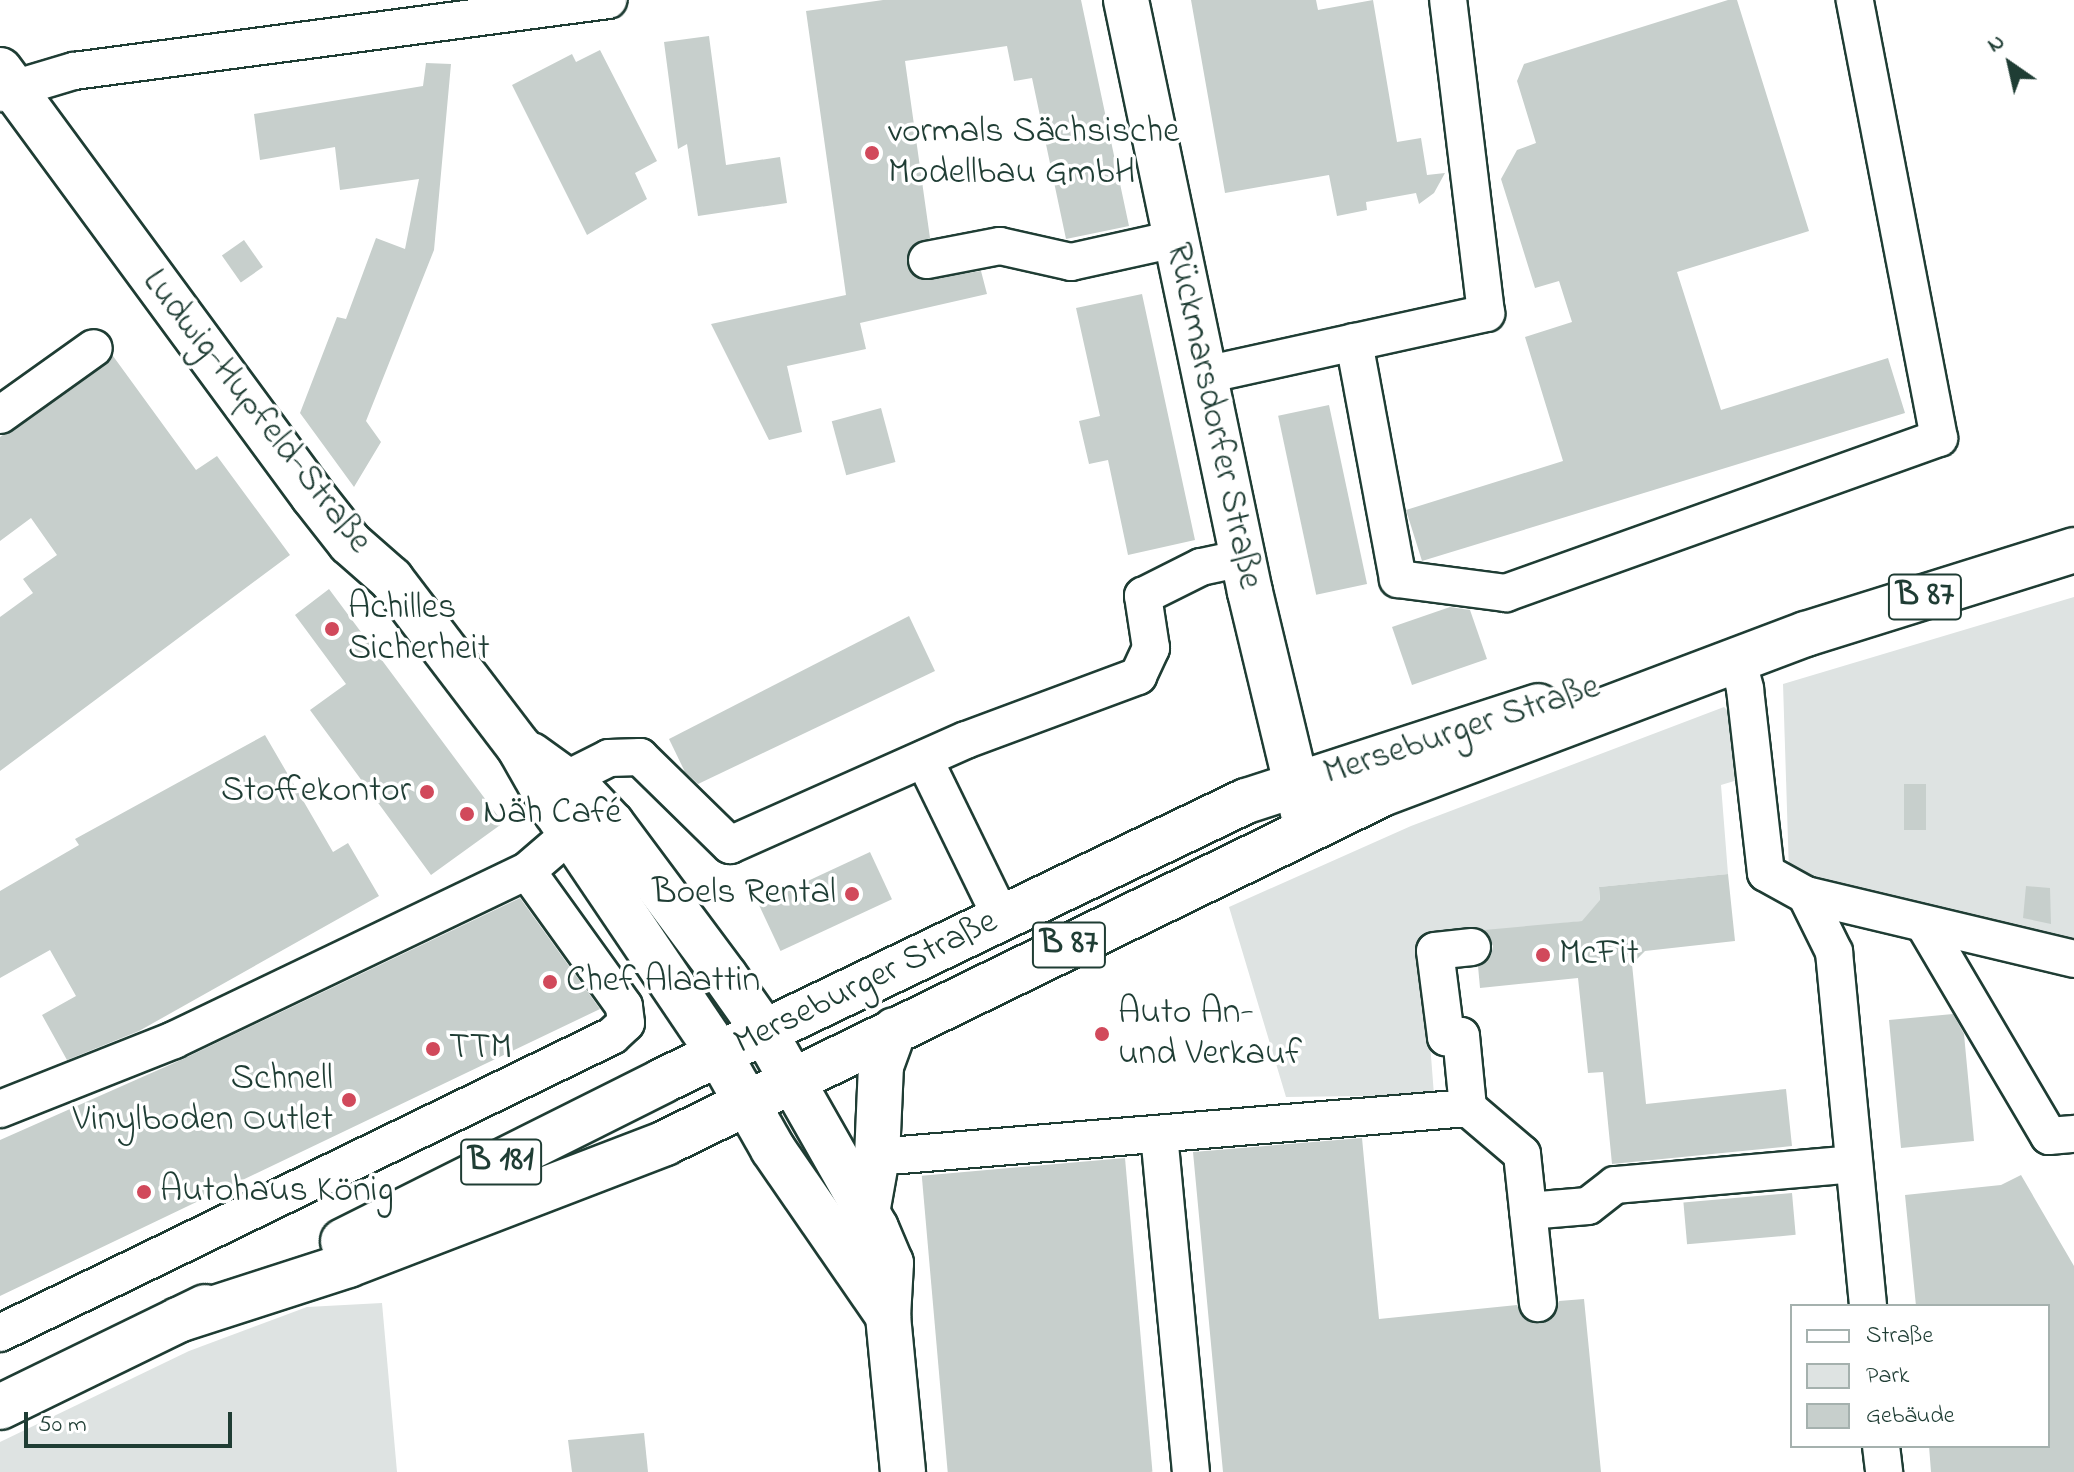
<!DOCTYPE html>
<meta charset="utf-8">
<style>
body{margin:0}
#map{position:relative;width:2074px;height:1472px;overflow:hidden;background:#fff;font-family:"Indie Flower",sans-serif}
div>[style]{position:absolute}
.green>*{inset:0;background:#dee3e2}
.building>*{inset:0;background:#c7cfcc;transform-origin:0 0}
.roads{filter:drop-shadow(2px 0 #1f3d34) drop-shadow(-2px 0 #1f3d34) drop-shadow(0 2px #1f3d34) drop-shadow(0 -2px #1f3d34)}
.minor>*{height:36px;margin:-18px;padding:0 18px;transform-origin:18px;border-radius:18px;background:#fff}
.major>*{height:44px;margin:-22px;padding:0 22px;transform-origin:22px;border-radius:22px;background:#fff}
.dots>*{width:22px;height:22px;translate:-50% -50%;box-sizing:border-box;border:4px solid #fff;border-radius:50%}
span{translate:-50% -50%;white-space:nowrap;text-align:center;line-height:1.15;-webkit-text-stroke:7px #fff;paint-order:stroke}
.shield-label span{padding:2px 6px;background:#fff;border:2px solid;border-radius:6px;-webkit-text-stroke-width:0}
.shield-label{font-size:34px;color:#1f3d34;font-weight:700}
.poi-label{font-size:36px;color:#1f3d34}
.left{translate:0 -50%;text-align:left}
.right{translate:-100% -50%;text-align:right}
.street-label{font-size:36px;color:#1f3d34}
.legend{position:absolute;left:1790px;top:1304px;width:260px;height:144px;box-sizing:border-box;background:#fff;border:2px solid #a5b1ae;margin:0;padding:10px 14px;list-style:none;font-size:24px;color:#1f3d34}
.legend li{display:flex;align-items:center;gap:16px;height:40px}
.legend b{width:40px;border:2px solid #a5b1ae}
.north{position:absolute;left:1970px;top:24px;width:80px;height:80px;-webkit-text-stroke:6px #fff;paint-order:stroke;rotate:326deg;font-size:22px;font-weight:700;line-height:32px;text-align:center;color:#1f3d34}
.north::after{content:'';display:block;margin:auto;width:28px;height:36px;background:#1f3d34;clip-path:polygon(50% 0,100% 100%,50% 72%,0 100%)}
.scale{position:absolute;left:24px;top:1412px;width:208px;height:36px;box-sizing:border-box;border:4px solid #1f3d34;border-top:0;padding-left:10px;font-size:24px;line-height:28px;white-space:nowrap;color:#1f3d34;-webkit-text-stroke:6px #fff;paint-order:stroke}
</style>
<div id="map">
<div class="green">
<div style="clip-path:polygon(2074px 597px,2074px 945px,1789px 872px,1783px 684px)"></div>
<div style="clip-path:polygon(1724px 707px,1735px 717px,1741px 779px,1721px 785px,1728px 874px,1599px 887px,1600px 901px,1583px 921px,1422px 939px,1434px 1095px,1286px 1097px,1229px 907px,1411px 826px)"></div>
<div style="clip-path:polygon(382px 1303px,397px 1472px,0 1472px,0 1442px,189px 1351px,307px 1307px)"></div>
</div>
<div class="building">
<div style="clip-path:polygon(883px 0,1081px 0,1129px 226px,1066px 239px,1032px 78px,1014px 81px,1007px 46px,905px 61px,930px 238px,913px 245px,907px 265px,921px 280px,981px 271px,987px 294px,860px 323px,866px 349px,787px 366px,802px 432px,769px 440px,711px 324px,846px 295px,806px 11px)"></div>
<div style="clip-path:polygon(1191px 0,1316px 0,1318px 10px,1373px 0,1397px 142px,1421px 138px,1427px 175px,1445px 173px,1434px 193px,1419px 204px,1416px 193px,1366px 202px,1367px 210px,1337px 216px,1329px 175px,1225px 193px)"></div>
<div style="clip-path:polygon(1728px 0,1737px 0,1809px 231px,1677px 272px,1721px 410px,1888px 358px,1905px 413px,1422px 561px,1406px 510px,1563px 461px,1525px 337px,1572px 322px,1559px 281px,1535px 288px,1501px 179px,1517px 150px,1536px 143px,1517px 81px,1524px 64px)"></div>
<div style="clip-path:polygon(709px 36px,726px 165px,780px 157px,787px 203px,698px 216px,687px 144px,678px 149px,664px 42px)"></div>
<div style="clip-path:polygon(600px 50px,657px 161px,635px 173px,647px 199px,587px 235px,512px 85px,572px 54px,576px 62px)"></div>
<div style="clip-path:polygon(426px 63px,451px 64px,434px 250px,366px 421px,381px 442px,354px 487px,300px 413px,337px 317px,346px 319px,376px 238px,405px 249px,419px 179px,340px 190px,335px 147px,260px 160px,254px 114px,423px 86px)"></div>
<div style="left:244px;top:240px;width:33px;height:27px;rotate:55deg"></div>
<div style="clip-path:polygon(1142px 294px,1195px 540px,1128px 555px,1108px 460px,1089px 464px,1079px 421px,1100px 416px,1076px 308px)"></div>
<div style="clip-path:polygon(113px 356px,196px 470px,217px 456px,290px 555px,0 771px,0 617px,33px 593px,23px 579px,57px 555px,31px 518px,0 541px,0 437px)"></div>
<div style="left:1329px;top:405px;width:183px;height:52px;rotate:78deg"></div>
<div style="left:881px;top:408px;width:56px;height:51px;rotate:75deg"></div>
<div style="clip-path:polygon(329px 589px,503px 823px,431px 875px,310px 710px,346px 684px,295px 615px)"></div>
<div style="clip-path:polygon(1450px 607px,1470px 610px,1487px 659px,1412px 685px,1392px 627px)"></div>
<div style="clip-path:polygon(909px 616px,935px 671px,698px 784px,685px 772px,669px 739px)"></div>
<div style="clip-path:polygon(265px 735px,333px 852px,348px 843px,379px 896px,139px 1031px,67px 1060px,42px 1015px,76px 996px,50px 950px,0 978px,0 891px,79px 845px,75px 839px)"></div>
<div style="left:1904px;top:784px;width:22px;height:46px"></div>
<div style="left:870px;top:852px;width:52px;height:123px;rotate:65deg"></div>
<div style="clip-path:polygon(1728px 874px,1735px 941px,1645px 951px,1632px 964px,1646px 1104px,1786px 1089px,1792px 1146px,1612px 1164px,1603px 1072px,1588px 1073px,1578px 978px,1480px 988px,1478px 966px,1491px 956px,1493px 946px,1484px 930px,1582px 921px,1600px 900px,1599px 887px)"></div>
<div style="clip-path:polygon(2026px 886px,2050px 888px,2051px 924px,2023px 918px)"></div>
<div style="clip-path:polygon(520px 898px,600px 1009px,0 1296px,0 1140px,183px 1059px)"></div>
<div style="clip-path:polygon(1953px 1014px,1964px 1034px,1974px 1141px,1901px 1148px,1889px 1020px)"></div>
<div style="clip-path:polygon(1362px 1138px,1379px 1319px,1517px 1305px,1522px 1316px,1539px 1324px,1551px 1319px,1559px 1301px,1584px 1299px,1601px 1472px,1223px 1472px,1193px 1152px)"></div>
<div style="left:1125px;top:1158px;width:315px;height:204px;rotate:85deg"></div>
<div style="clip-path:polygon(2021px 1175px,2074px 1266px,2074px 1472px,1931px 1472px,1929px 1446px,2048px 1446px,2048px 1306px,1916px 1306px,1905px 1195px,2001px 1185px)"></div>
<div style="left:1792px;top:1193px;width:42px;height:109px;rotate:85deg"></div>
<div style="clip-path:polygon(644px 1433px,648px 1472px,572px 1472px,568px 1440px)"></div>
</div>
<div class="roads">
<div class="minor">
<div style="left:0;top:93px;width:77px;rotate:-16.6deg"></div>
<div style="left:74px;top:71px;width:539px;rotate:-7.57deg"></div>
<div style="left:927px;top:260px;width:74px;rotate:-10.9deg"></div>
<div style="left:1000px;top:246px;width:73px;rotate:12.7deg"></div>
<div style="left:1071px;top:262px;width:107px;rotate:-12.5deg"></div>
<div style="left:1354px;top:342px;width:241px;rotate:79.5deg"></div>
<div style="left:1398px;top:579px;width:109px;rotate:7.4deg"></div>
<div style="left:1506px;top:593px;width:460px;rotate:-19.7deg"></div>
<div style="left:1939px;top:438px;width:446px;rotate:-100.9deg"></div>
<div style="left:1205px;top:375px;width:288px;rotate:-12.4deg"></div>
<div style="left:1486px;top:313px;width:315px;rotate:-96.9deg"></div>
<div style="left:0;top:415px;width:115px;rotate:-35.5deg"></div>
<div style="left:1738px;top:662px;width:28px;rotate:75deg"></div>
<div style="left:1745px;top:689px;width:185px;rotate:83.5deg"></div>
<div style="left:1766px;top:873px;width:46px;rotate:28.8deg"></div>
<div style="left:1806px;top:895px;width:276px;rotate:13.4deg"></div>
<div style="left:924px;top:759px;width:176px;rotate:64deg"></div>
<div style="left:565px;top:780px;width:49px;rotate:-26.6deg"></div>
<div style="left:609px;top:758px;width:31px;rotate:-2deg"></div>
<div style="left:640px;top:757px;width:126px;rotate:44.4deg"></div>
<div style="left:730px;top:845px;width:258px;rotate:-24deg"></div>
<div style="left:966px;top:740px;width:184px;rotate:-20.4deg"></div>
<div style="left:1138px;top:676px;width:31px;rotate:-65deg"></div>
<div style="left:1151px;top:648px;width:53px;rotate:-98.7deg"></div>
<div style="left:1143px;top:596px;width:65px;rotate:-26.6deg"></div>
<div style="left:1201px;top:567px;width:43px;rotate:-12.1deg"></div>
<div style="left:1806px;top:895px;width:64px;rotate:63.8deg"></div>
<div style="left:1834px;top:952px;width:356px;rotate:84.5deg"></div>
<div style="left:1924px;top:924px;width:246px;rotate:59.5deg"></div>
<div style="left:2049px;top:1136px;width:25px;rotate:-5deg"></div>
<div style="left:1472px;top:947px;width:37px;rotate:174deg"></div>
<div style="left:1435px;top:951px;width:87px;rotate:82.7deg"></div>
<div style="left:1446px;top:1037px;width:15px;rotate:-4deg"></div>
<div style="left:1461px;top:1036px;width:72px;rotate:84.4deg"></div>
<div style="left:1468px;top:1108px;width:71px;rotate:40.4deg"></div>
<div style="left:1522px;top:1154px;width:150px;rotate:83.9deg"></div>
<div style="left:0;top:1109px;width:187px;rotate:-21.6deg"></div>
<div style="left:174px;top:1040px;width:391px;rotate:-25.6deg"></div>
<div style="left:1159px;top:1134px;width:340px;rotate:84.6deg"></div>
<div style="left:877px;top:1157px;width:593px;rotate:-4.74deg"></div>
<div style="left:1528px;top:1211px;width:60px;rotate:-4.8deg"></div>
<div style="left:1588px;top:1206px;width:34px;rotate:-38deg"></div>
<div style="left:1615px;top:1185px;width:240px;rotate:-5deg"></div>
<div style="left:0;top:1333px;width:680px;rotate:-25.89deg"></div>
<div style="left:612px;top:1036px;width:19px;rotate:-43deg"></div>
<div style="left:626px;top:1023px;width:17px;rotate:-97deg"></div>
<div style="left:624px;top:1006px;width:166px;rotate:-125.7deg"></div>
<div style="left:527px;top:871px;width:58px;rotate:-40.8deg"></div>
<div style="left:1881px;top:1446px;width:26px;rotate:83deg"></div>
</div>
<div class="major">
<div style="left:1126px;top:0;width:605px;rotate:78.17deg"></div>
<div style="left:1250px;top:592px;width:226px;rotate:76.5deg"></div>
<div style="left:0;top:70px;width:529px;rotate:53.69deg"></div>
<div style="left:313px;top:496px;width:60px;rotate:51.8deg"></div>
<div style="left:350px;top:543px;width:55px;rotate:41.3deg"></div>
<div style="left:391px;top:579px;width:211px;rotate:52.7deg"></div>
<div style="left:519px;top:747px;width:75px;rotate:60.4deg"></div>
<div style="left:556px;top:812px;width:292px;rotate:56deg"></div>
<div style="left:719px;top:1054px;width:109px;rotate:60.4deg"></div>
<div style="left:773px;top:1149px;width:203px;rotate:55.4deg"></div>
<div style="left:531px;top:755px;width:62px;rotate:35.8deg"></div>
<div style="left:581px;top:791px;width:45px;rotate:46.8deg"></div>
<div style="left:612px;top:824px;width:189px;rotate:53.4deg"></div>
<div style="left:725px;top:976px;width:67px;rotate:54.7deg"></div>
<div style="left:764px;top:1031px;width:227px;rotate:60.4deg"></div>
<div style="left:876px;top:1228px;width:38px;rotate:67deg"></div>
<div style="left:891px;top:1263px;width:53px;rotate:93.2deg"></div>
<div style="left:888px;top:1316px;width:157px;rotate:84.5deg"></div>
<div style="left:867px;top:1213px;width:57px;rotate:-79.9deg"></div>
<div style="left:877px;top:1157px;width:91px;rotate:-87.5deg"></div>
<div style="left:881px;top:1066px;width:38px;rotate:-70deg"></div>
<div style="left:343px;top:1241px;width:357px;rotate:-26.6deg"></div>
<div style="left:662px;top:1081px;width:648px;rotate:-25.62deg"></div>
<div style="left:1246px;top:801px;width:307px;rotate:-18deg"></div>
<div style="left:178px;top:1320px;width:179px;rotate:-17.9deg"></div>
<div style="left:348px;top:1265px;width:340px;rotate:-21deg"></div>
<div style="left:665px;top:1143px;width:797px;rotate:-25.95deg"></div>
<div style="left:1382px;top:794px;width:453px;rotate:-20.7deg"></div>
<div style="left:1806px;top:634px;width:281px;rotate:-17.4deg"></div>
<div style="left:0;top:1407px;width:228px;rotate:-26deg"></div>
</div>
</div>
<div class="dots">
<div style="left:872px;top:153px;background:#d1495b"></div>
<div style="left:332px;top:629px;background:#d1495b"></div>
<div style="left:427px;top:792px;background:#d1495b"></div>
<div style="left:467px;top:814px;background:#d1495b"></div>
<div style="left:852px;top:894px;background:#d1495b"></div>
<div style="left:1543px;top:955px;background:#d1495b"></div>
<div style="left:550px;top:982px;background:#d1495b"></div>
<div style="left:1102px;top:1034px;background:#d1495b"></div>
<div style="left:433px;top:1049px;background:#d1495b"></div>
<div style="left:349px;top:1100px;background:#d1495b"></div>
<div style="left:144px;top:1192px;background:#d1495b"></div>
</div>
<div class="shield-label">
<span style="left:1925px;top:597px">B 87</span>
<span style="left:1069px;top:945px">B 87</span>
<span style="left:501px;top:1162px">B 181</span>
</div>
<div class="poi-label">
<span class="left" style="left:888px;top:153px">vormals Sächsische<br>Modellbau GmbH</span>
<span class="left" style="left:348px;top:629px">Achilles<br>Sicherheit</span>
<span class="right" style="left:411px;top:792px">Stoffekontor</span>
<span class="left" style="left:483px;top:814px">Näh Café</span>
<span class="right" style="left:836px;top:894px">Boels Rental</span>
<span class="left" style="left:1559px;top:955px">McFit</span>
<span class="left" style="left:566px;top:982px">Chef Alaattin</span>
<span class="left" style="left:1118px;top:1034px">Auto An-<br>und Verkauf</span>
<span class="left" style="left:449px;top:1049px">TTM</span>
<span class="right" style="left:333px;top:1100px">Schnell<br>Vinylboden Outlet</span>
<span class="left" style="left:160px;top:1192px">Autohaus König</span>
</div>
<div class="street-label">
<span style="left:256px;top:412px;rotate:52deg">Ludwig-Hupfeld-Straße</span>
<span style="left:1213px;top:416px;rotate:78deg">Rückmarsdorfer Straße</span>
<span style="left:1462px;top:731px;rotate:-18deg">Merseburger Straße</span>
<span style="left:866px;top:983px;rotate:-26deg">Merseburger Straße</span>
</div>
<ul class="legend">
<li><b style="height:10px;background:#fff"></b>Straße</li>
<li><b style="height:22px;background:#dee3e2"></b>Park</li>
<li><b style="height:22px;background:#c7cfcc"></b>Gebäude</li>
</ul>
<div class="north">N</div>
<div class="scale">50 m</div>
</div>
